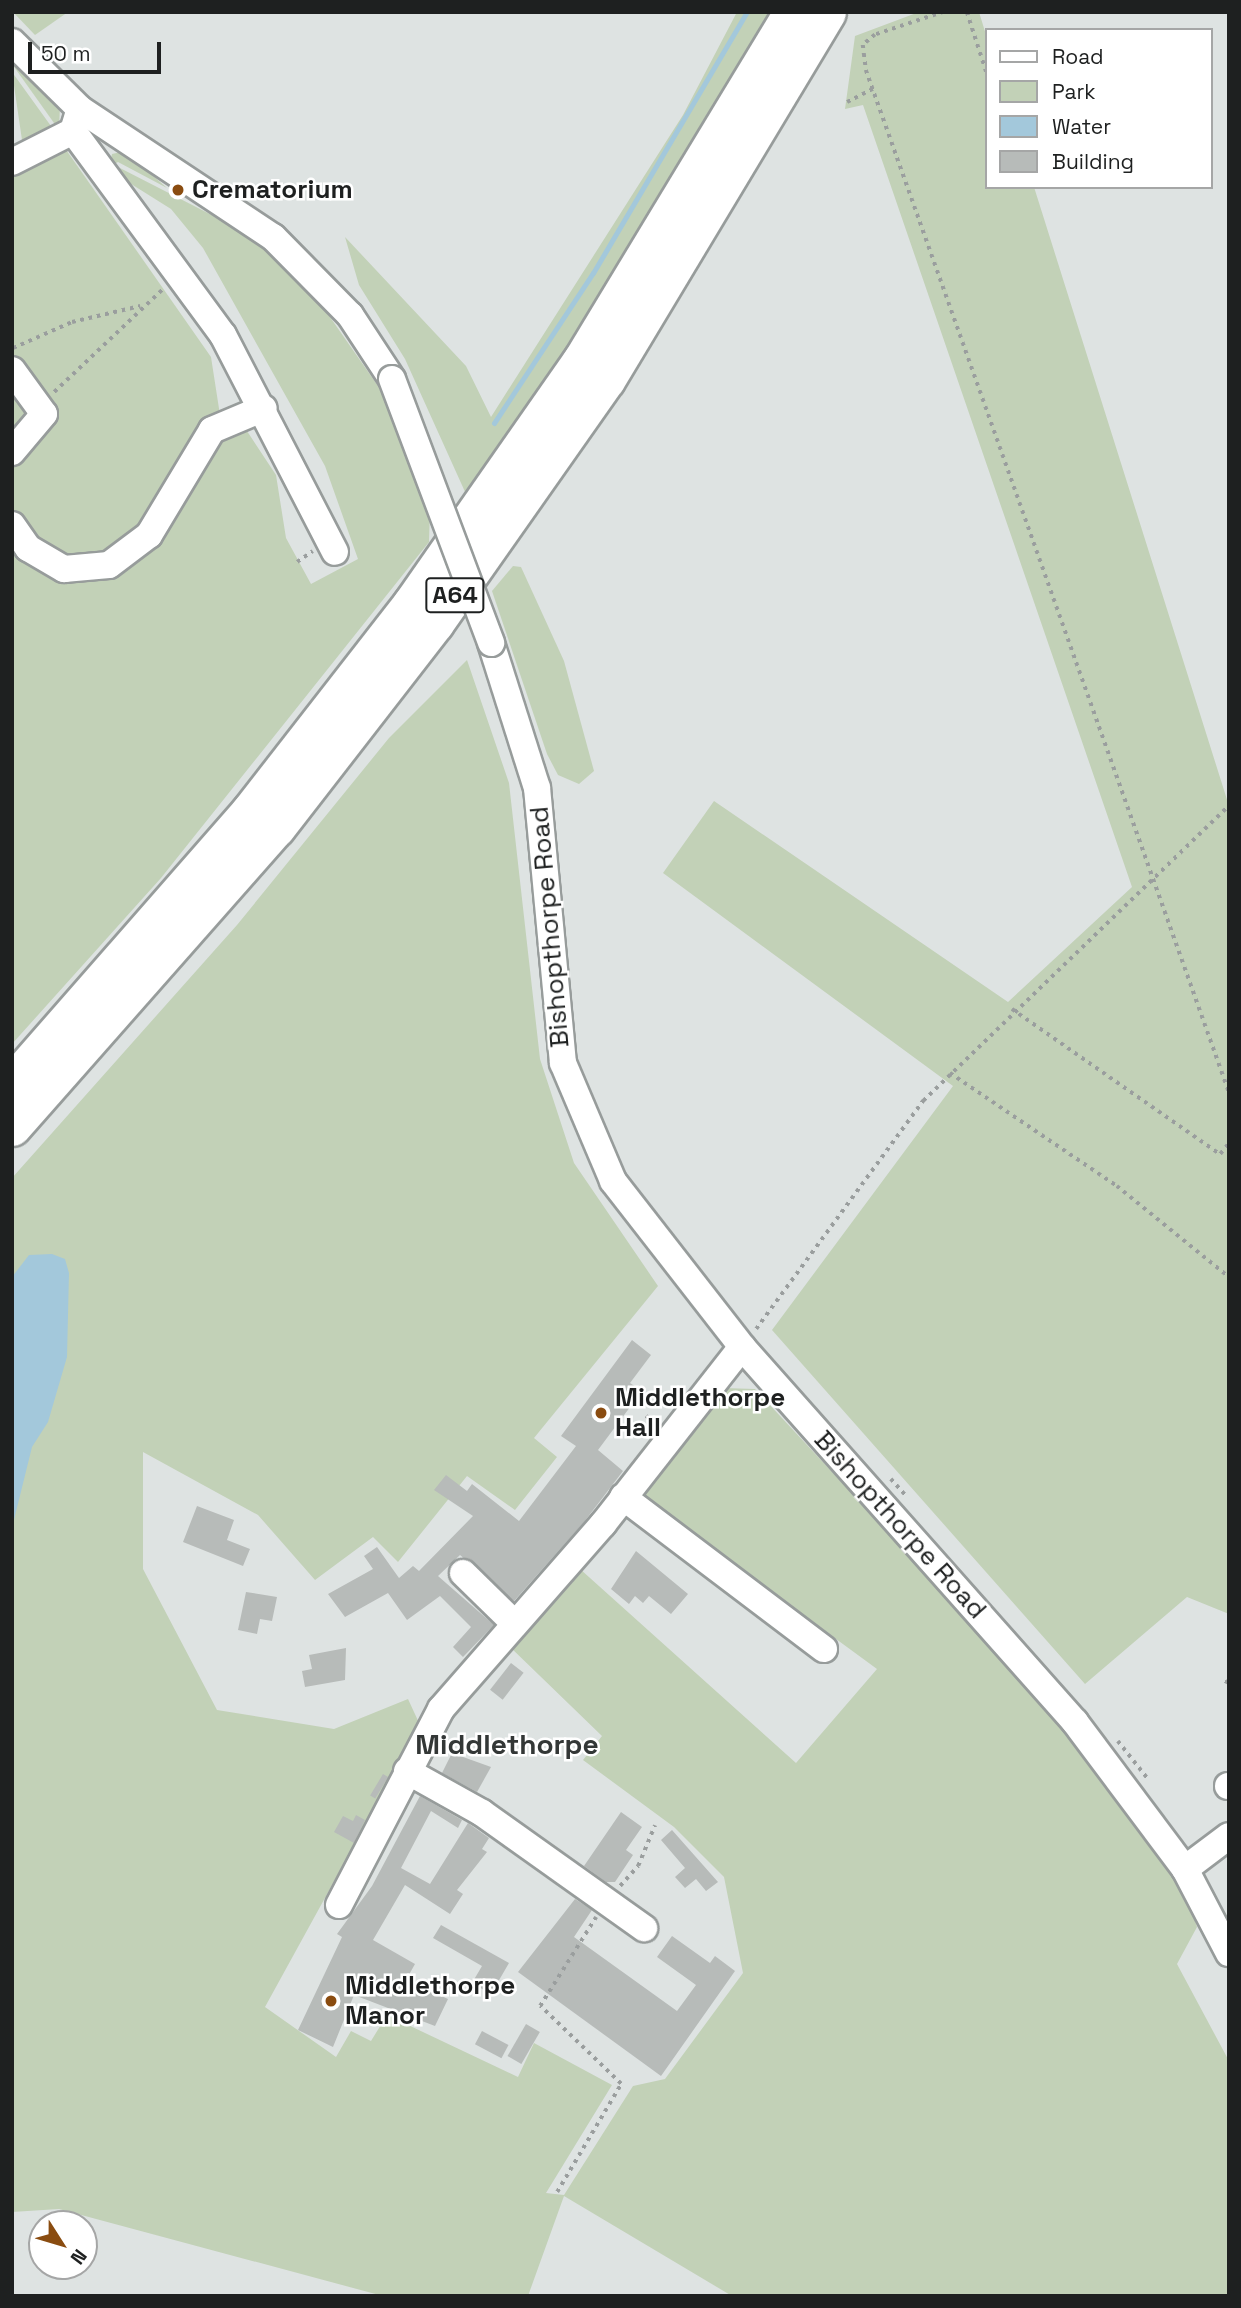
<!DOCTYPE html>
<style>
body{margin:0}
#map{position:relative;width:1241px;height:2308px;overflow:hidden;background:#dee3e2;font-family:"Space Grotesk",sans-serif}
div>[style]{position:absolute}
.green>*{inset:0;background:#c2d1b7}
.water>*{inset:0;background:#a3c8db}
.stream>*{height:5px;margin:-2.5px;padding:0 2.5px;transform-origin:2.5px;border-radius:2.5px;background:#a3c8db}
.building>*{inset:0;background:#b7bbb9;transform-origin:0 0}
.path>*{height:3.5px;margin-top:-1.75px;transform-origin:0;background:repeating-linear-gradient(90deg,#9a9e9e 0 3.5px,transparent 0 8.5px)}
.roads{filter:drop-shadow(2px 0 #979c9b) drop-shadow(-2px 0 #979c9b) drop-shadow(0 2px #979c9b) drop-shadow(0 -2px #979c9b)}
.minor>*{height:26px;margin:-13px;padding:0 13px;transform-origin:13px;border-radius:13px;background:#fff}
.highway>*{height:37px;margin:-18.5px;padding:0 18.5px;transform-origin:18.5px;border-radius:18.5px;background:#fff}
.bridges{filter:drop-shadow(2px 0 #979c9b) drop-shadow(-2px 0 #979c9b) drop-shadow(0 2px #979c9b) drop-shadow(0 -2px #979c9b)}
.minor-bridge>*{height:26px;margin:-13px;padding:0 13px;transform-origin:13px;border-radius:13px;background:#fff}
.dots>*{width:19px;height:19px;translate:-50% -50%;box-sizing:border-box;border:4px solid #fff;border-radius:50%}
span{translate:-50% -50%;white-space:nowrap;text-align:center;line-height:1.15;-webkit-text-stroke:5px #fff;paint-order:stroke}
.shield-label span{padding:2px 5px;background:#fff;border:2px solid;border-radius:5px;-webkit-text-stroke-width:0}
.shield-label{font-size:24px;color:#1e2020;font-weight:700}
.poi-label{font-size:26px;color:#1e2020;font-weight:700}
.left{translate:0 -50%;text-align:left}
.street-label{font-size:26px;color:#1e2020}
.neighbourhood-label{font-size:28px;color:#333736;font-weight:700}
.frame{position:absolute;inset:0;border:14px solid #1e2020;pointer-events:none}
.legend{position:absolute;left:985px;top:28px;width:228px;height:161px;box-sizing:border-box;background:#fff;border:2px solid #a5a6a6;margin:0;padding:9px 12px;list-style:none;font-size:21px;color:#1e2020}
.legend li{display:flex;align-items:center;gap:14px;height:35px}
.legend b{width:35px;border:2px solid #a5a6a6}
.north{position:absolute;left:28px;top:2210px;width:70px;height:70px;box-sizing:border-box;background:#fff;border:2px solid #a5a6a6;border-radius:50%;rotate:127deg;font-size:19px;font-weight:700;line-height:28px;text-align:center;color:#1e2020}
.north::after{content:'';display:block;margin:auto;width:24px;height:32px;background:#8a4c10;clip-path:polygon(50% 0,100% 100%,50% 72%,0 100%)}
.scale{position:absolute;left:28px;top:42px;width:133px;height:32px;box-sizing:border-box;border:4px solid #1e2020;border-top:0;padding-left:9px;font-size:21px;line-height:24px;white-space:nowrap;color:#1e2020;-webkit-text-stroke:5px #fff;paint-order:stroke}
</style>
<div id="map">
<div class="green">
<div style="clip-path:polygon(13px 12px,68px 12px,35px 35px)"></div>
<div style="clip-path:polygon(737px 12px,775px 12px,624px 268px,466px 494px,405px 359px,359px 285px,345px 237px,466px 366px,491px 417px,683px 115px)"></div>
<div style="clip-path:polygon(919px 12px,979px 12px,987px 38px,987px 187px,1034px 187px,1229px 806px,1229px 1614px,1187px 1597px,1085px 1684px,772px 1330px,953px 1086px,663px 873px,714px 801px,1008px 1002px,1132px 887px,863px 105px,845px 109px,855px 36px)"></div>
<div style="clip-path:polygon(12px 60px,60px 105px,59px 130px,12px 64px)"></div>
<div style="clip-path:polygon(12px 72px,56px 133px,23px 141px,39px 156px,62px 144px,211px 357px,220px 415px,245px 428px,276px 475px,286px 538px,311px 584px,358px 559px,325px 466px,203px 248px,171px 209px,112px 172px,118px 167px,241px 230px,293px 264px,378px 386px,408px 444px,430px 510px,429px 542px,161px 878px,12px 1044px,12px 150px,22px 140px)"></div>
<div style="clip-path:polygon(121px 152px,135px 160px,167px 188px,118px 162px,109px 167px,112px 154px)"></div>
<div style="clip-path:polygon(513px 566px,521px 567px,564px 661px,594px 771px,579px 784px,558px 775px,547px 754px,492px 591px)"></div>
<div style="clip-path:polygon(467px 660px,509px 783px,540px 1059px,574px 1163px,658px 1286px,534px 1438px,557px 1457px,515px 1510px,467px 1476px,398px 1562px,373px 1537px,315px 1580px,258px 1515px,143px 1452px,143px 1569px,217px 1710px,334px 1729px,408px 1699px,420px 1725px,265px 2007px,336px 2057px,351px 2031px,371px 2041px,387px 2015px,518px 2077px,534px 2043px,612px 2085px,546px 2193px,564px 2195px,633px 2086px,665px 2079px,743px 1973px,724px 1877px,674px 1827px,583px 1760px,602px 1736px,507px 1644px,580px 1569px,796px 1763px,877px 1669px,637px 1493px,723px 1388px,755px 1389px,1014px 1668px,1182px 1878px,1197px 1927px,1177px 1964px,1229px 2061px,1229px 2296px,732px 2296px,564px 2196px,528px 2296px,383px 2296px,59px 2209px,12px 2212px,12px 1178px,237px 925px,389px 738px)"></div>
</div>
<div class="water">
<div style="clip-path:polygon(52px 1254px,65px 1259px,69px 1273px,67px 1357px,48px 1422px,32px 1447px,12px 1528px,12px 1277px,29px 1255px)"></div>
</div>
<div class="stream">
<div style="left:494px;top:423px;width:180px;rotate:-56.6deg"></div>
<div style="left:593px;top:273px;width:303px;rotate:-59.5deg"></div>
</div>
<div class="building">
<div style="clip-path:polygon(632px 1340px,651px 1355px,630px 1383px,642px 1391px,598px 1450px,623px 1471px,584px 1522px,514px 1601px,460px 1555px,438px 1576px,494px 1625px,463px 1657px,453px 1647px,471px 1627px,440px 1596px,407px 1620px,388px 1593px,345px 1617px,328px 1594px,373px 1569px,364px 1556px,377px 1547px,399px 1578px,413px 1566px,419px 1571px,473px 1516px,434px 1490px,446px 1475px,467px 1491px,472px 1484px,519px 1521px,576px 1446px,561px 1436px)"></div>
<div style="clip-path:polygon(197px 1506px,234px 1520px,227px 1540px,250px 1549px,243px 1566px,183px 1542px)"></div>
<div style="clip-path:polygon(636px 1551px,688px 1594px,671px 1614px,649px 1596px,643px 1603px,635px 1596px,629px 1604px,611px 1589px)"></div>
<div style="clip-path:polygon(246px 1592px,277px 1597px,272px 1621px,260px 1619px,257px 1634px,238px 1630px)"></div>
<div style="clip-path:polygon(346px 1648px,345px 1680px,305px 1687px,302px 1671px,312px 1669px,309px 1655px)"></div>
<div style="left:511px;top:1663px;width:16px;height:34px;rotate:38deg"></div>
<div style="clip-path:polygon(452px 1753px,491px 1767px,477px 1792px,442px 1773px)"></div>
<div style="left:383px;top:1774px;width:6px;height:25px;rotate:31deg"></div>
<div style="clip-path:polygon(420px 1796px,462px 1820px,458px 1828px,431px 1811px,401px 1868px,430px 1884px,468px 1823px,489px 1838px,482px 1849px,487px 1852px,457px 1890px,463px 1894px,450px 1914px,405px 1885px,373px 1940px,415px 1964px,406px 1980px,448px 1999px,435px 2026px,354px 1995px,333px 2047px,298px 2030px,342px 1937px,337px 1934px,372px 1886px)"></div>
<div style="clip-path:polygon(621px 1812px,642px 1827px,626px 1850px,633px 1855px,615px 1882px,606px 1882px,584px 1866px)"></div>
<div style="clip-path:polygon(356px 1815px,365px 1820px,354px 1843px,334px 1832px,343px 1816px,353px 1821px)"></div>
<div style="clip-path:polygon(672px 1830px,718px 1882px,706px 1891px,696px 1879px,685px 1888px,675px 1877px,685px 1868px,661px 1840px)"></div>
<div style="clip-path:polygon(575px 1899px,592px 1910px,574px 1937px,677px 2011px,696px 1985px,657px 1957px,672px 1936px,710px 1963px,715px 1956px,735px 1971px,661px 2076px,518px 1972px)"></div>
<div style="clip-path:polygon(441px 1925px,509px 1963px,491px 1994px,472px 1983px,482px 1966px,433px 1938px)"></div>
<div style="left:526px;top:2024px;width:16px;height:37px;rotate:30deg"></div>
<div style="left:482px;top:2031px;width:30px;height:15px;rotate:28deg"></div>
</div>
<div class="path">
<div style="left:944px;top:12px;width:73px;rotate:161.6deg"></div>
<div style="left:875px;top:35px;width:16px;rotate:140deg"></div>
<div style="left:863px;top:45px;width:25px;rotate:83deg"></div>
<div style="left:866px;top:70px;width:1085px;rotate:70.45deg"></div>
<div style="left:967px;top:12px;width:65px;rotate:72.1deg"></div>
<div style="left:847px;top:102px;width:29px;rotate:-27deg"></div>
<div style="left:13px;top:348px;width:64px;rotate:-23.8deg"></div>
<div style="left:72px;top:322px;width:70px;rotate:-13.2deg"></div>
<div style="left:54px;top:392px;width:150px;rotate:-43.4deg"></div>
<div style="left:297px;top:562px;width:19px;rotate:-35deg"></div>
<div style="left:1012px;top:1009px;width:254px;rotate:34.9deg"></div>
<div style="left:1220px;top:1154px;width:14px;rotate:-51deg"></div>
<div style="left:950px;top:1073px;width:202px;rotate:34.1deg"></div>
<div style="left:1117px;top:1186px;width:144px;rotate:39.1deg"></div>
<div style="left:756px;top:1329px;width:283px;rotate:-53.8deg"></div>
<div style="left:923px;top:1101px;width:426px;rotate:-44deg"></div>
<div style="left:646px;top:1416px;width:11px;rotate:34deg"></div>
<div style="left:891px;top:1479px;width:24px;rotate:48deg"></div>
<div style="left:1225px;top:1681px;width:4px;rotate:27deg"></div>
<div style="left:1118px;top:1741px;width:48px;rotate:51.7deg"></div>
<div style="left:620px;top:1886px;width:27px;rotate:-48deg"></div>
<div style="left:638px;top:1866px;width:44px;rotate:-67.5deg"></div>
<div style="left:557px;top:2192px;width:126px;rotate:-59.3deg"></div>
<div style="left:621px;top:2084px;width:112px;rotate:-136.1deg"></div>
<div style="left:540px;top:2006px;width:105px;rotate:-57.8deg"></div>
</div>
<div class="roads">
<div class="minor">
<div style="left:12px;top:42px;width:95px;rotate:44.6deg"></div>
<div style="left:80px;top:109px;width:232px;rotate:33.6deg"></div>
<div style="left:273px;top:237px;width:110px;rotate:45.4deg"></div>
<div style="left:350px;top:315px;width:77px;rotate:56.7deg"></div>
<div style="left:73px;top:131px;width:253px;rotate:53.7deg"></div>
<div style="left:223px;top:335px;width:244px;rotate:62.7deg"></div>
<div style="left:12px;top:162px;width:68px;rotate:-26.9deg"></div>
<div style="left:73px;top:131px;width:17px;rotate:-73deg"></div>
<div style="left:12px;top:370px;width:54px;rotate:54deg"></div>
<div style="left:44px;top:414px;width:50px;rotate:130.1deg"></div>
<div style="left:12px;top:525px;width:28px;rotate:55deg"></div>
<div style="left:28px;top:548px;width:42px;rotate:30.3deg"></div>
<div style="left:64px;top:569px;width:45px;rotate:-5.1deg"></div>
<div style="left:109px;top:565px;width:50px;rotate:-36.9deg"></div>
<div style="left:149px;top:535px;width:122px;rotate:-59deg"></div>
<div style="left:212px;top:430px;width:56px;rotate:-22.9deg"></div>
<div style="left:491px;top:643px;width:152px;rotate:72.4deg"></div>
<div style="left:537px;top:788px;width:276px;rotate:84.6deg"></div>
<div style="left:563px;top:1063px;width:128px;rotate:67deg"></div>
<div style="left:613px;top:1181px;width:210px;rotate:52.1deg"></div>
<div style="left:742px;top:1347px;width:502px;rotate:48.39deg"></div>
<div style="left:1075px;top:1722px;width:184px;rotate:53.2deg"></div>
<div style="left:1185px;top:1869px;width:95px;rotate:62.4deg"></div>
<div style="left:623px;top:1497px;width:252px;rotate:37.1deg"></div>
<div style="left:463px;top:1573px;width:71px;rotate:44.4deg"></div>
<div style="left:407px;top:1771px;width:86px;rotate:29.2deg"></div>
<div style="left:482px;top:1813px;width:199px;rotate:35.4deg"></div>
<div style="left:1228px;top:1786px;width:1px"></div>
<div style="left:1185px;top:1869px;width:55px;rotate:-36.9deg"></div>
<div style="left:339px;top:1905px;width:221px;rotate:-62.5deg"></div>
<div style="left:441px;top:1709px;width:246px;rotate:-48.8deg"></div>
<div style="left:603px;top:1524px;width:225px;rotate:-51.9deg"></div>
</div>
<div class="highway">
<div style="left:12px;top:1083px;width:361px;rotate:-48.8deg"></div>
<div style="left:250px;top:811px;width:264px;rotate:-52.1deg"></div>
<div style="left:412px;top:603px;width:295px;rotate:-55.1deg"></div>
<div style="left:581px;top:361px;width:408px;rotate:-58.8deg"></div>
<div style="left:12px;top:1127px;width:399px;rotate:-48.6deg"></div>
<div style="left:276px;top:828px;width:259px;rotate:-52.2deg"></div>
<div style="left:435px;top:623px;width:297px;rotate:-54.9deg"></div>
<div style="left:606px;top:380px;width:429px;rotate:-59deg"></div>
</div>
</div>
<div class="bridges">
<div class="minor-bridge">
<div style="left:392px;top:379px;width:282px;rotate:69.4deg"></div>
</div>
</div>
<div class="dots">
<div style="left:178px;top:190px;background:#8a4c10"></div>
<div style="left:601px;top:1413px;background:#8a4c10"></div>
<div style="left:331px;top:2001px;background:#8a4c10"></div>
</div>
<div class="shield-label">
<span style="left:455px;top:595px">A64</span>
</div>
<div class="poi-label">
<span class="left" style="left:192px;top:190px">Crematorium</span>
<span class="left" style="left:615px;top:1413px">Middlethorpe<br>Hall</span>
<span class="left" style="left:345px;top:2001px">Middlethorpe<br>Manor</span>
</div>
<div class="street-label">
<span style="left:550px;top:927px;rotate:-95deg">Bishopthorpe Road</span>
<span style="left:900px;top:1525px;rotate:48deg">Bishopthorpe Road</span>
</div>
<div class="neighbourhood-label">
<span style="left:507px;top:1744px">Middlethorpe</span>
</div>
<div class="frame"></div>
<ul class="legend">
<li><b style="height:9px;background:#fff"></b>Road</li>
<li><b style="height:19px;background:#c2d1b7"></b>Park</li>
<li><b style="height:19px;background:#a3c8db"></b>Water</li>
<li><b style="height:19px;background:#b7bbb9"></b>Building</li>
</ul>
<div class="north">N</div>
<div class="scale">50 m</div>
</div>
